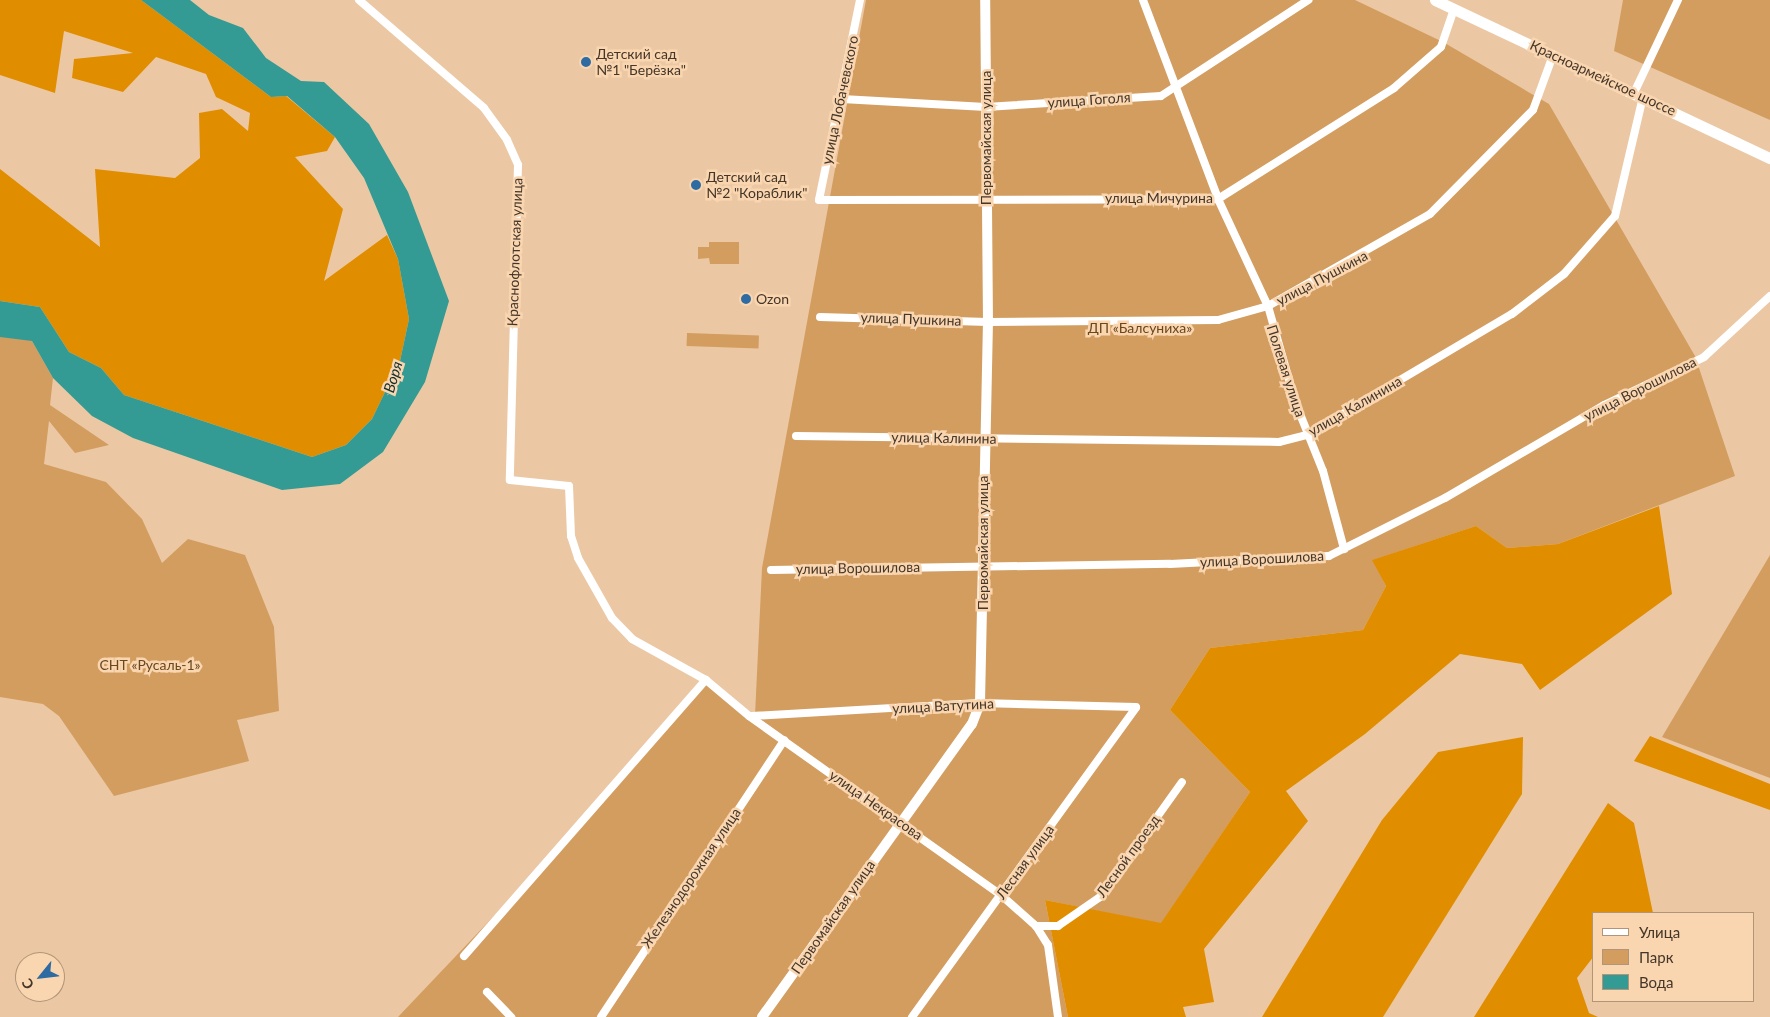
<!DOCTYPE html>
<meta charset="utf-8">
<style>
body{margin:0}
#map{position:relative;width:1770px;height:1017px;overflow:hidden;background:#ebc8a3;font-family:Lato,sans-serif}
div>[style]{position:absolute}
.green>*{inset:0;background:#d39d5f;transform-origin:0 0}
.forest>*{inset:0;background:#e18d00}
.water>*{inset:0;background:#339b94}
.minor>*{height:8px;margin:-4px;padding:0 4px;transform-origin:4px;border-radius:4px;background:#fff}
.tertiary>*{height:10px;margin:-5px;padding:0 5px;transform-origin:5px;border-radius:5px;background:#fff}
.secondary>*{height:11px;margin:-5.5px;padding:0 5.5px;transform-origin:5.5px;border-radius:5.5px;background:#fff}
.dots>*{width:14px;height:14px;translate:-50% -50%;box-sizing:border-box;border:2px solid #f9d5b0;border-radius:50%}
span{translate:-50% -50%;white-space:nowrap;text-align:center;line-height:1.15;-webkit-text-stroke:5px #f9d5b0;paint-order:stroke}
.poi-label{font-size:14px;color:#443628}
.left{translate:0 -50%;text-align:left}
.street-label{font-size:14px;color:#443628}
.park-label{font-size:14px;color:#6a471d}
.water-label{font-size:15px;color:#102f2d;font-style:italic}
.legend{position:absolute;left:1592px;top:912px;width:162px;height:90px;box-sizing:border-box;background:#f9d5b0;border:1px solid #b1957a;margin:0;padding:6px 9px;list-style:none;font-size:15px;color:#443628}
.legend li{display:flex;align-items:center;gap:10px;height:25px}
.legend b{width:25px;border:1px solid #b1957a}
.north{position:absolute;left:15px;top:952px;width:50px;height:50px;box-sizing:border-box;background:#f9d5b0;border:1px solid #b1957a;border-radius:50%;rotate:241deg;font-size:14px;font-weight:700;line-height:20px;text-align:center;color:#443628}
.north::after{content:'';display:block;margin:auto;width:18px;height:22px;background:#2e6ba2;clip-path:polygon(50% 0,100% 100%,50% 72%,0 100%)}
</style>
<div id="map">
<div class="green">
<div style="clip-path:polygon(866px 0,1355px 0,1443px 42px,1549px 104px,1695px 356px,1735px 476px,1558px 544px,1507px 548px,1476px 526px,1373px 560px,1386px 586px,1363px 630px,1210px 648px,1170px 710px,1250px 792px,1161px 924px,1045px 900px,1068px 1017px,398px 1017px,545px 862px,703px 681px,755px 715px,762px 568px)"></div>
<div style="clip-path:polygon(1623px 0,1770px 0,1770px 120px,1614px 51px)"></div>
<div style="clip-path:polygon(709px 242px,739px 242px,739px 264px,710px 264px,709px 258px,698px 259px,698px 247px,709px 247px)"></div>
<div style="left:687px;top:333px;width:72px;height:13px;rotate:2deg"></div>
<div style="clip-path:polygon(20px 336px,32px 341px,53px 378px,50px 405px,109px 445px,75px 453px,49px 421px,44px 464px,106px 482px,142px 519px,162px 563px,188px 539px,245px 555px,274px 627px,279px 711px,237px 720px,249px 761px,114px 796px,59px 716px,43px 704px,0 697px,0 337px)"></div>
<div style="clip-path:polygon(1770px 555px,1770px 778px,1662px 737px)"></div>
</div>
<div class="forest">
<div style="clip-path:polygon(0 0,141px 0,271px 97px,286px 96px,335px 137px,327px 151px,295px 157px,343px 209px,324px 281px,387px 235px,398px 259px,409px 319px,400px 361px,372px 419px,346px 445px,312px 457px,124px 395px,101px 368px,69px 352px,40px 307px,0 301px,0 169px,100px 247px,95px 169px,175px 178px,200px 158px,199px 113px,222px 109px,248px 131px,250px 113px,216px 97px,206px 74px,156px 57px,123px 92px,72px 78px,74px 59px,133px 53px,64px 31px,55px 93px,0 75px)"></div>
<div style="clip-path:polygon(1659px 506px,1672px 594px,1540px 690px,1522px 664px,1460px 654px,1365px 734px,1286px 791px,1308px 821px,1204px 949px,1214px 1002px,1183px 1007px,1186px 1017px,1068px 1017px,1045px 900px,1161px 923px,1250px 792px,1170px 710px,1210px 648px,1363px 630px,1386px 586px,1372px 560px,1476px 526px,1507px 548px,1558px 544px)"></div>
<div style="clip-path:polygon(1650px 736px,1770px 784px,1770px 810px,1634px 761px)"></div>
<div style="clip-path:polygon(1523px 737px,1522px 794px,1383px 1017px,1262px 1017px,1382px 820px,1438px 752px)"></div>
<div style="clip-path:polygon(1608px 803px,1634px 823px,1653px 913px,1594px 913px,1594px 956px,1577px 978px,1589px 1013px,1598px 1017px,1474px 1017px)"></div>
</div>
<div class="water">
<div style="clip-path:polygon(141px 0,190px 0,209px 15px,243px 28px,266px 58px,301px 81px,324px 82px,369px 124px,408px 192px,449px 301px,425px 382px,383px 452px,340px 484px,282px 490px,133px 438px,92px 416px,53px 378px,32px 341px,0 337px,0 301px,40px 307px,69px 352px,101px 368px,124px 395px,312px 457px,346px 445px,372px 419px,400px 361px,409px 319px,398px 259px,364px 178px,335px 137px,287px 96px,271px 97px)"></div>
</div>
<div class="minor">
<div style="left:359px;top:0;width:165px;rotate:40.8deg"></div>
<div style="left:484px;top:108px;width:39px;rotate:54deg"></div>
<div style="left:507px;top:140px;width:27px;rotate:66deg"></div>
<div style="left:518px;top:165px;width:315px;rotate:91.5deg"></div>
<div style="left:510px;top:480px;width:59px;rotate:5.8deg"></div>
<div style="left:569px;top:486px;width:50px;rotate:87.7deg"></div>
<div style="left:571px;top:536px;width:23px;rotate:72deg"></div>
<div style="left:578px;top:558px;width:69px;rotate:60.5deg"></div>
<div style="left:612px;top:618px;width:29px;rotate:46deg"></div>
<div style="left:632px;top:639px;width:85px;rotate:29deg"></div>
<div style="left:706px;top:680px;width:56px;rotate:39.9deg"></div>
<div style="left:749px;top:716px;width:309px;rotate:35.4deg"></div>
<div style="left:1001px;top:895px;width:47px;rotate:41.5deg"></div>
<div style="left:1036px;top:926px;width:22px;rotate:58deg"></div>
<div style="left:1048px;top:945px;width:73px;rotate:82.1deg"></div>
<div style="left:860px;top:0;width:204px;rotate:101.6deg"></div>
<div style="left:819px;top:200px;width:399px;rotate:-0.1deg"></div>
<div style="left:1218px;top:199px;width:208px;rotate:-32.2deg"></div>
<div style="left:1394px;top:88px;width:62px;rotate:-41.1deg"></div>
<div style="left:1441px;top:47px;width:40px;rotate:-71.1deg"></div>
<div style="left:1143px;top:0;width:213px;rotate:69.3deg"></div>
<div style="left:1218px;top:199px;width:118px;rotate:65deg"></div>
<div style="left:1268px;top:306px;width:102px;rotate:74.1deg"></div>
<div style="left:1296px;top:404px;width:72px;rotate:68.1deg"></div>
<div style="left:1323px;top:471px;width:81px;rotate:74.9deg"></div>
<div style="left:1634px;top:93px;width:103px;rotate:-64.7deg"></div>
<div style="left:842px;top:99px;width:144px;rotate:3.2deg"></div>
<div style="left:986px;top:107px;width:175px;rotate:-3.6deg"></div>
<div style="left:1161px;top:96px;width:176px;rotate:-33.1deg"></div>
<div style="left:820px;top:317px;width:168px;rotate:1.7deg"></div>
<div style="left:988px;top:322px;width:230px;rotate:-0.5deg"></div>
<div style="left:1218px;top:320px;width:52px;rotate:-15.6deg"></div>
<div style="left:1268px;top:306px;width:186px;rotate:-29.6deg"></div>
<div style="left:1430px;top:214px;width:146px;rotate:-45.3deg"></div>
<div style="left:1533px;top:110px;width:59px;rotate:-70deg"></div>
<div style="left:796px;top:436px;width:483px;rotate:0.7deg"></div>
<div style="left:1279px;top:442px;width:29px;rotate:-14deg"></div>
<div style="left:1307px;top:435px;width:238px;rotate:-30.6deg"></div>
<div style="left:1512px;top:314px;width:66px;rotate:-37.6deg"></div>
<div style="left:1564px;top:274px;width:77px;rotate:-48.7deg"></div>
<div style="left:1615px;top:216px;width:122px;rotate:-76.8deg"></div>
<div style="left:771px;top:570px;width:399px;rotate:-0.9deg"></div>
<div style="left:1170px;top:564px;width:159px;rotate:-2.9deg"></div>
<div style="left:1329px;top:556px;width:130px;rotate:-26.6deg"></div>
<div style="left:1445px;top:498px;width:184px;rotate:-30.3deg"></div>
<div style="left:1604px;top:405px;width:111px;rotate:-25.6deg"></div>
<div style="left:1704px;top:357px;width:90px;rotate:-42.7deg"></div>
<div style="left:752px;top:716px;width:228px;rotate:-3.3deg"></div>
<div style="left:980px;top:703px;width:156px;rotate:1.5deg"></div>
<div style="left:1036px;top:926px;width:22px"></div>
<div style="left:1058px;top:926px;width:51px;rotate:-34.6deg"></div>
<div style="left:1100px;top:897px;width:141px;rotate:-54.5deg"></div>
<div style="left:464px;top:956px;width:367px;rotate:-48.8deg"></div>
<div style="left:487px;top:992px;width:35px;rotate:46deg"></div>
<div style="left:601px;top:1017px;width:332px;rotate:-56.5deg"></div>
<div style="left:912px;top:1017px;width:382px;rotate:-54.1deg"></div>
</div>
<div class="tertiary">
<div style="left:762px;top:1017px;width:360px;rotate:-54.4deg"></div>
<div style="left:972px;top:724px;width:22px;rotate:-69deg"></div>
<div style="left:980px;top:703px;width:381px;rotate:-88.8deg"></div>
<div style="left:988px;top:322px;width:322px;rotate:-90.5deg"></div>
</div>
<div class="secondary">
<div style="left:1435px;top:0;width:370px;rotate:25.3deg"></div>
</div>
<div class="dots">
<div style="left:586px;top:62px;background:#2e6ba2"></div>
<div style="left:696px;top:185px;background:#2e6ba2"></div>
<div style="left:746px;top:299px;background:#2e6ba2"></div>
</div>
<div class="poi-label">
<span class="left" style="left:596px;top:62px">Детский сад<br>№1 "Берёзка"</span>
<span class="left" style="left:706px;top:185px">Детский сад<br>№2 "Кораблик"</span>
<span class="left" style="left:756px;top:299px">Ozon</span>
</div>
<div class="street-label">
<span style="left:1603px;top:78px;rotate:25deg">Красноармейское шоссе</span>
<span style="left:840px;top:100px;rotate:-78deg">улица Лобачевского</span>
<span style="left:1089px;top:100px;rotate:-4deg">улица Гоголя</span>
<span style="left:986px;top:138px;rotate:-90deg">Первомайская улица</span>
<span style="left:1159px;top:198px">улица Мичурина</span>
<span style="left:515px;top:252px;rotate:-88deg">Краснофлотская улица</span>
<span style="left:1322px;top:278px;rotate:-28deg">улица Пушкина</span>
<span style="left:911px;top:319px;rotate:2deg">улица Пушкина</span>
<span style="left:1286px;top:371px;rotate:72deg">Полевая улица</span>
<span style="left:1640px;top:389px;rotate:-27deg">улица Ворошилова</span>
<span style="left:1355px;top:406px;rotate:-30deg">улица Калинина</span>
<span style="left:944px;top:438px;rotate:1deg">улица Калинина</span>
<span style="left:983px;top:543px;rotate:-90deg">Первомайская улица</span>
<span style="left:1262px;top:559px;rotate:-3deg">улица Ворошилова</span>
<span style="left:858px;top:568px;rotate:-1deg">улица Ворошилова</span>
<span style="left:943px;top:706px;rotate:-3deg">улица Ватутина</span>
<span style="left:876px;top:805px;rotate:35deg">улица Некрасова</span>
<span style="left:1128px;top:856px;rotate:-54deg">Лесной проезд</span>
<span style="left:1025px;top:862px;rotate:-54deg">Лесная улица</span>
<span style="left:691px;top:878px;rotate:-56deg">Железнодорожная улица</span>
<span style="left:833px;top:917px;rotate:-55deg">Первомайская улица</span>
</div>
<div class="park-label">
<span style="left:1140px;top:328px">ДП «Балсуниха»</span>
<span style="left:150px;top:665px">СНТ «Русаль-1»</span>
</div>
<div class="water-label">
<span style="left:393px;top:377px;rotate:-73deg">Воря</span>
</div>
<ul class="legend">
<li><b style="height:6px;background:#fff"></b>Улица</li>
<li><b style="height:14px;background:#d39d5f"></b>Парк</li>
<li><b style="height:14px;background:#339b94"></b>Вода</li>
</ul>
<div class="north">С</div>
</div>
